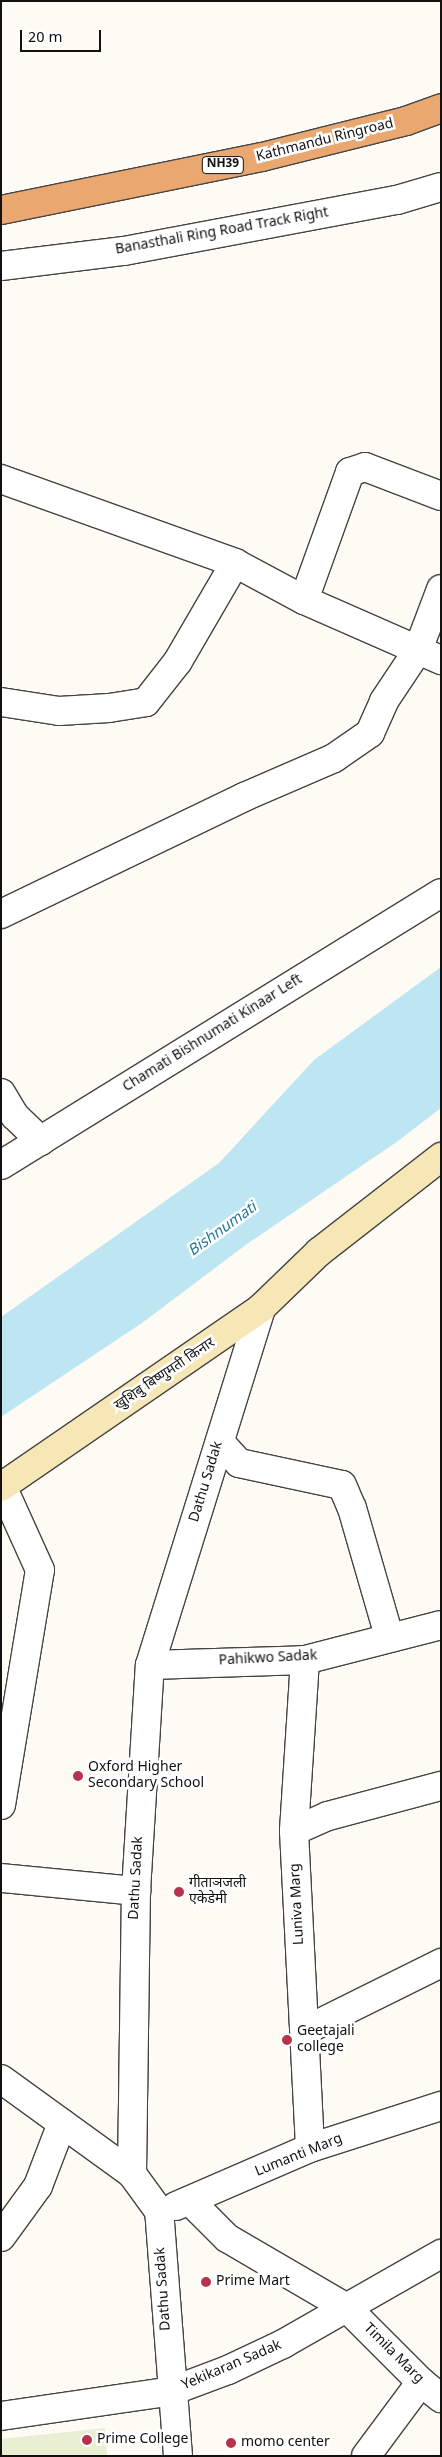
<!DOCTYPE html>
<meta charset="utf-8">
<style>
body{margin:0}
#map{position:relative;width:442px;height:2457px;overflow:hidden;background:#fefbf5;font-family:Georgia,"Noto Sans Devanagari",serif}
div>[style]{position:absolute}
.pitch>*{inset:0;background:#e9efd2}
.water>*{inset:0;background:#bee6f2}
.roads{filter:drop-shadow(1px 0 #444) drop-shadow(-1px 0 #444) drop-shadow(0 1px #444) drop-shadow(0 -1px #444)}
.minor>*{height:28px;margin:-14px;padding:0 14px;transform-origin:14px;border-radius:14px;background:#fff}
.tertiary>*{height:28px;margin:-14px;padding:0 14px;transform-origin:14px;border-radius:14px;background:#fff}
.secondary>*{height:28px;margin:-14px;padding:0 14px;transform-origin:14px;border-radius:14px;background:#f8e7b6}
.trunk>*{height:28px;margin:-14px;padding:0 14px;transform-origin:14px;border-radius:14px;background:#eaa770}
.dots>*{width:14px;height:14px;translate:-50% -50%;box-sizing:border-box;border:2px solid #fff;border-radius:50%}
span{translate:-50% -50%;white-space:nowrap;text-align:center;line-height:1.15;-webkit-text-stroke:5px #fff;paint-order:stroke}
.shield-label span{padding:1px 4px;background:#fff;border:1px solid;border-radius:4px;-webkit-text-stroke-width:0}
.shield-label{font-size:12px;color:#111;font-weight:700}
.street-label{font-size:14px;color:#111}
.poi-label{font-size:14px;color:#111}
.left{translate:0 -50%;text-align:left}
.water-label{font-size:15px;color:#237799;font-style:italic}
.frame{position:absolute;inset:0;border:2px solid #111;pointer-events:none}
.scale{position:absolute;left:20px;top:30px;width:81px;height:22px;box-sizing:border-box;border:2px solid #111;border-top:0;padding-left:6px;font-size:15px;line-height:18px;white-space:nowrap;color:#111;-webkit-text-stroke:4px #fff;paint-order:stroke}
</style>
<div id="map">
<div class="pitch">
<div style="clip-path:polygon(105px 2428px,107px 2456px,1px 2456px,1px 2439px)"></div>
</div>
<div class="water">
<div style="clip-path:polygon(441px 967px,441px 1108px,398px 1141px,247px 1244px,142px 1323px,1px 1417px,1px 1317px,219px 1163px,314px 1060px)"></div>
</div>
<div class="roads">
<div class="minor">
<div style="left:1px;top:266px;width:124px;rotate:-7deg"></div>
<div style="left:124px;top:251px;width:278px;rotate:-10.6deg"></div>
<div style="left:397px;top:200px;width:46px;rotate:-16.5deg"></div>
<div style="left:1px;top:479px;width:249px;rotate:19.7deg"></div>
<div style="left:235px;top:563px;width:78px;rotate:28.2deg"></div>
<div style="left:304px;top:600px;width:150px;rotate:23.7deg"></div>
<div style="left:304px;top:600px;width:136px;rotate:-70.2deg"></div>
<div style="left:350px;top:472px;width:16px;rotate:-18deg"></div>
<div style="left:365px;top:467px;width:81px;rotate:20.9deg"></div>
<div style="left:1px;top:702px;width:59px;rotate:8.8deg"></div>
<div style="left:59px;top:711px;width:50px;rotate:-3.4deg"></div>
<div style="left:109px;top:708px;width:37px;rotate:-9deg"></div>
<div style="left:146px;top:702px;width:52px;rotate:-52deg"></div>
<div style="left:178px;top:661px;width:113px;rotate:-59.8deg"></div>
<div style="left:1px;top:914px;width:270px;rotate:-25.7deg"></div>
<div style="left:244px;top:797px;width:98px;rotate:-23.4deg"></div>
<div style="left:334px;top:758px;width:44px;rotate:-34.8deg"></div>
<div style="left:370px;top:733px;width:35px;rotate:-66deg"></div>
<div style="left:384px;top:701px;width:61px;rotate:-56.3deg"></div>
<div style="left:418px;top:650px;width:65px;rotate:-69.3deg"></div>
<div style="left:1px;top:1093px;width:27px;rotate:59deg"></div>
<div style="left:15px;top:1116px;width:36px;rotate:44deg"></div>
<div style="left:220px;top:1442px;width:28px;rotate:48deg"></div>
<div style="left:239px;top:1463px;width:105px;rotate:12.1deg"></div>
<div style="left:342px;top:1485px;width:25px;rotate:67deg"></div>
<div style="left:352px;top:1508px;width:133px;rotate:73.9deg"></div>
<div style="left:305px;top:1660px;width:171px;rotate:93.7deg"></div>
<div style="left:294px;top:1831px;width:317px;rotate:87.1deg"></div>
<div style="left:150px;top:1665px;width:155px;rotate:-1.8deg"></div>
<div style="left:305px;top:1660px;width:140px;rotate:-14.4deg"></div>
<div style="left:1px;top:1805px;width:238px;rotate:-80.6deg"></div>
<div style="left:40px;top:1570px;width:92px;rotate:-114.3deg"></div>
<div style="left:294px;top:1831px;width:37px;rotate:-24deg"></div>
<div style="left:328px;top:1816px;width:117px;rotate:-14.9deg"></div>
<div style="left:1px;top:1878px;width:136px;rotate:5.5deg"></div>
<div style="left:306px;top:2030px;width:151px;rotate:-26.4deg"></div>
<div style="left:1px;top:2079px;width:162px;rotate:35.9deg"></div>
<div style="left:191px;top:2202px;width:51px;rotate:45deg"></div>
<div style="left:227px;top:2238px;width:139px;rotate:30.3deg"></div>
<div style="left:347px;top:2308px;width:105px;rotate:45deg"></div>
<div style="left:421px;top:2382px;width:26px;rotate:39deg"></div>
<div style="left:176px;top:2206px;width:146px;rotate:-23.4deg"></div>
<div style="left:310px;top:2148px;width:138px;rotate:-17.8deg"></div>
<div style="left:1px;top:2237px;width:63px;rotate:-54deg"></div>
<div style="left:38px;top:2186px;width:67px;rotate:-69.1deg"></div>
<div style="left:1px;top:2416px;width:173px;rotate:-8.3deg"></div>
<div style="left:172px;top:2391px;width:60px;rotate:-20.6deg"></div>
<div style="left:228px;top:2370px;width:61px;rotate:-25.3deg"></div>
<div style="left:283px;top:2344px;width:182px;rotate:-29.7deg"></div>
<div style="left:178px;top:2456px;width:246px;rotate:-94.4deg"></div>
<div style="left:159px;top:2211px;width:46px;rotate:-126.1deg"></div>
<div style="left:132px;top:2174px;width:283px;rotate:-89.2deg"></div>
<div style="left:136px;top:1891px;width:226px;rotate:-86.5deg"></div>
<div style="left:150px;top:1665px;width:374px;rotate:-72.7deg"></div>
<div style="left:366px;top:2456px;width:92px;rotate:-53.4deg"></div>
</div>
<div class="tertiary">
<div style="left:1px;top:1165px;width:517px;rotate:-31.72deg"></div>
</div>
<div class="secondary">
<div style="left:1px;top:1487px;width:316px;rotate:-34.5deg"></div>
<div style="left:261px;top:1308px;width:81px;rotate:-44deg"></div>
<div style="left:319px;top:1252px;width:155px;rotate:-37.9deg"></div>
</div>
<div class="trunk">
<div style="left:1px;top:210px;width:266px;rotate:-11.5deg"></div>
<div style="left:262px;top:157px;width:148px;rotate:-14deg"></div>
<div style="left:406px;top:121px;width:37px;rotate:-20deg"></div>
</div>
</div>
<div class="dots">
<div style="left:78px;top:1776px;background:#b6334d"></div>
<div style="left:179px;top:1892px;background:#b6334d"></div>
<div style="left:287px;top:2040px;background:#b6334d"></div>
<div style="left:206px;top:2282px;background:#b6334d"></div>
<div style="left:87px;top:2440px;background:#b6334d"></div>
<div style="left:231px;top:2443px;background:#b6334d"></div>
</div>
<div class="shield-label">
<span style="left:223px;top:165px">NH39</span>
</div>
<div class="street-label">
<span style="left:325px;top:141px;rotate:-14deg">Kathmandu Ringroad</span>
<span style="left:222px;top:232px;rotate:-10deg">Banasthali Ring Road Track Right</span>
<span style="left:213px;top:1034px;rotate:-32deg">Chamati Bishnumati Kinaar Left</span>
<span style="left:165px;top:1375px;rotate:-34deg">खुशिबु बिष्णुमती किनार</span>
<span style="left:207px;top:1482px;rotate:-73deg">Dathu Sadak</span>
<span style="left:268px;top:1659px;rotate:-3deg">Pahikwo Sadak</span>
<span style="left:137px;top:1878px;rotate:-87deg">Dathu Sadak</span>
<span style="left:298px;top:1904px;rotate:-93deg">Luniva Marg</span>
<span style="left:299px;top:2156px;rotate:-22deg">Lumanti Marg</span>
<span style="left:164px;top:2289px;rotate:-94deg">Dathu Sadak</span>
<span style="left:393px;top:2354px;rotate:45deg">Timila Marg</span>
<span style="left:232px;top:2366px;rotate:-23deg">Yekikaran Sadak</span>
</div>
<div class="poi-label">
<span class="left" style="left:88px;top:1776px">Oxford Higher<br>Secondary School</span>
<span class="left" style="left:189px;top:1892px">गीताञ‍्जली<br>एकेडेमी</span>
<span class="left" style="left:297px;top:2040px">Geetajali<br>college</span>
<span class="left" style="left:216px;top:2282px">Prime Mart</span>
<span class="left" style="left:97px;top:2440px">Prime College</span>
<span class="left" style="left:241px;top:2443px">momo center</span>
</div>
<div class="water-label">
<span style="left:223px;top:1230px;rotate:-36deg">Bishnumati</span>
</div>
<div class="frame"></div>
<div class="scale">20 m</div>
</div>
